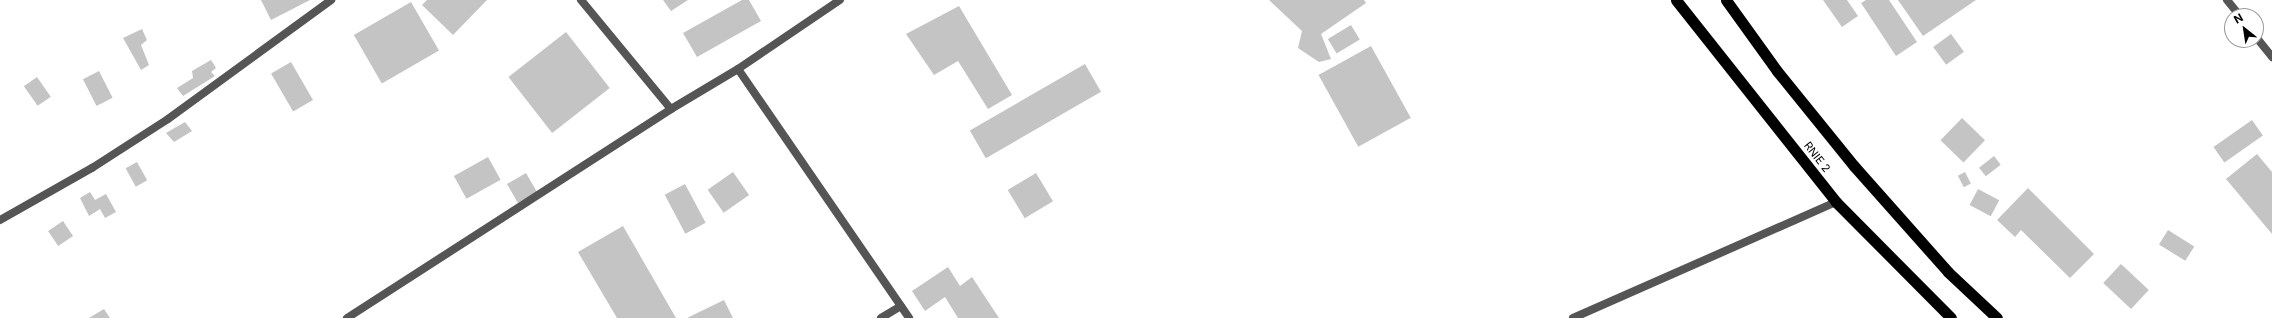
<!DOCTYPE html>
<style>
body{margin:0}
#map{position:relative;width:2272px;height:318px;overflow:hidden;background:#fff;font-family:Inter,sans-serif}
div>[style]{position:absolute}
.building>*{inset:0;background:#c4c4c4;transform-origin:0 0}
.minor>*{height:8px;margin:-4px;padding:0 4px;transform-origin:4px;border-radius:4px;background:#555}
.trunk>*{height:11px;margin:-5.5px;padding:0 5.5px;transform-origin:5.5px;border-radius:5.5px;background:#000}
span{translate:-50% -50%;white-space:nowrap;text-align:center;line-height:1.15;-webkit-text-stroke:3px #fff;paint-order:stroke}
.street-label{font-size:11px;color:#000}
.north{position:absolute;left:2224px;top:8px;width:40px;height:40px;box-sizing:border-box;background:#fff;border:1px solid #999;border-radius:50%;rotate:330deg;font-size:11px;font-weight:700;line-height:16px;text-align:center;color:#000}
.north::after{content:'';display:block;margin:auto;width:14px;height:18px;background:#000;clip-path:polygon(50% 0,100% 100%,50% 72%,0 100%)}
</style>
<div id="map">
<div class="building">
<div style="clip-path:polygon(261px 0,310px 0,271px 20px)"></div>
<div style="clip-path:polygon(427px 0,487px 0,453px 35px,422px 5px)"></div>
<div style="clip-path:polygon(663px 0,688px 0,671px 11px)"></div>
<div style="clip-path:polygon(742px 0,749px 0,761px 21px,697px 57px,683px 33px)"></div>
<div style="clip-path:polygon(1269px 0,1364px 0,1366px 3px,1321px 34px,1331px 59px,1319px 62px,1298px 48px,1302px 31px)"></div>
<div style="clip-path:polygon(1823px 0,1847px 0,1858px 16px,1842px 27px)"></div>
<div style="clip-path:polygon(1866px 0,1889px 0,1917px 42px,1896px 56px,1861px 3px)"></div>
<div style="clip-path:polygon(1898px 0,1976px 0,1923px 36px)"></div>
<div style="left:411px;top:2px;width:56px;height:66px;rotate:60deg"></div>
<div style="clip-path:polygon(959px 6px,1012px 95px,988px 109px,958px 61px,934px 75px,906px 34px)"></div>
<div style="left:1351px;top:25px;width:17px;height:27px;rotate:59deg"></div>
<div style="clip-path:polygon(142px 29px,147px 40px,141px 45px,149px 65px,141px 70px,123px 38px)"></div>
<div style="left:566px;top:32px;width:71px;height:73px;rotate:52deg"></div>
<div style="left:1951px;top:34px;width:22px;height:22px;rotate:54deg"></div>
<div style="left:1371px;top:46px;width:82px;height:60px;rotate:61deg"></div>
<div style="clip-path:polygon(211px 60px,216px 68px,211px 72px,215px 76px,183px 96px,177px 88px,193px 78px,192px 71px)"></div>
<div style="left:291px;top:62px;width:44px;height:23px;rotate:60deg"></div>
<div style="left:1085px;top:64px;width:32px;height:133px;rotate:60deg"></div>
<div style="left:99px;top:71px;width:30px;height:18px;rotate:63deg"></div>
<div style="left:37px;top:77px;width:24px;height:16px;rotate:55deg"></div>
<div style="left:1962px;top:118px;width:32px;height:31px;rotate:44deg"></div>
<div style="left:2252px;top:120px;width:19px;height:47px;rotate:55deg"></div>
<div style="clip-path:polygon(185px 122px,192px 131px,174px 142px,166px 133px)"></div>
<div style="clip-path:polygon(2257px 154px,2272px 172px,2272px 234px,2226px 179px)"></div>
<div style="left:1994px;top:156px;width:11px;height:19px;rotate:52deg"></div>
<div style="left:488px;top:157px;width:26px;height:39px;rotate:61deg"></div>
<div style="left:137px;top:162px;width:21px;height:13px;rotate:61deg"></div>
<div style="left:733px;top:172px;width:28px;height:31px;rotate:55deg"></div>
<div style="left:1965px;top:172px;width:13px;height:8px;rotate:63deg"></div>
<div style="left:526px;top:173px;width:22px;height:22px;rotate:60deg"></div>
<div style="left:1036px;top:173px;width:33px;height:33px;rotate:59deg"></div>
<div style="left:685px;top:184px;width:44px;height:23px;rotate:62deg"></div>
<div style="clip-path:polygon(2028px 188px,2094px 254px,2070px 278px,2021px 230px,2015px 237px,1997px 220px)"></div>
<div style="left:1978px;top:189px;width:24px;height:18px;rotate:28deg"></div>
<div style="clip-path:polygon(90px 192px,95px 200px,106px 194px,116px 212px,105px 218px,100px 209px,89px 216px,80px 198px)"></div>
<div style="left:63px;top:221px;width:18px;height:18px;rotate:56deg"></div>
<div style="clip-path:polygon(623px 226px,676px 318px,617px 318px,578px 252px)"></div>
<div style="left:2168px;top:230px;width:31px;height:17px;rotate:32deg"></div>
<div style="left:2121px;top:264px;width:38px;height:26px;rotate:43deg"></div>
<div style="clip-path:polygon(948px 267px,960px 286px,972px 277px,999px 318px,958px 318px,945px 297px,925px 311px,912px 291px)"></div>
<div style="clip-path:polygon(724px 300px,733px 318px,687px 318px)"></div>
<div style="clip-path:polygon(104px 309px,110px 318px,89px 318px)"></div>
</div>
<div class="minor">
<div style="left:581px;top:0;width:141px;rotate:50.5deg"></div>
<div style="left:2227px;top:0;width:21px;rotate:51deg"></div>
<div style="left:2256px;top:37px;width:26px;rotate:51deg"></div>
<div style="left:738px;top:69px;width:302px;rotate:55.5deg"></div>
<div style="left:0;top:220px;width:106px;rotate:-29.5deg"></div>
<div style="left:92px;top:168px;width:90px;rotate:-32.8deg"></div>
<div style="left:168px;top:119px;width:202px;rotate:-36.1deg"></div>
<div style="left:347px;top:318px;width:386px;rotate:-32.8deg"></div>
<div style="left:671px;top:109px;width:78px;rotate:-30.8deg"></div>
<div style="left:738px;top:69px;width:123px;rotate:-34.1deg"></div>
<div style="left:881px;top:318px;width:23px;rotate:-31deg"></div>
<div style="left:1573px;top:318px;width:287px;rotate:-23.8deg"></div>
</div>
<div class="trunk">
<div style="left:1676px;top:0;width:258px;rotate:51.6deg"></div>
<div style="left:1836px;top:202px;width:163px;rotate:45.2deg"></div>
<div style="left:1726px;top:0;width:87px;rotate:54.3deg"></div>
<div style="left:1777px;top:71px;width:122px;rotate:51deg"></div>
<div style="left:1854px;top:166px;width:142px;rotate:48.4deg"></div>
<div style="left:1948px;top:272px;width:67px;rotate:43.2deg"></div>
</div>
<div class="street-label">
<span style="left:1817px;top:157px;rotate:52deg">RNIE 2</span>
</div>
<div class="north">N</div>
</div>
